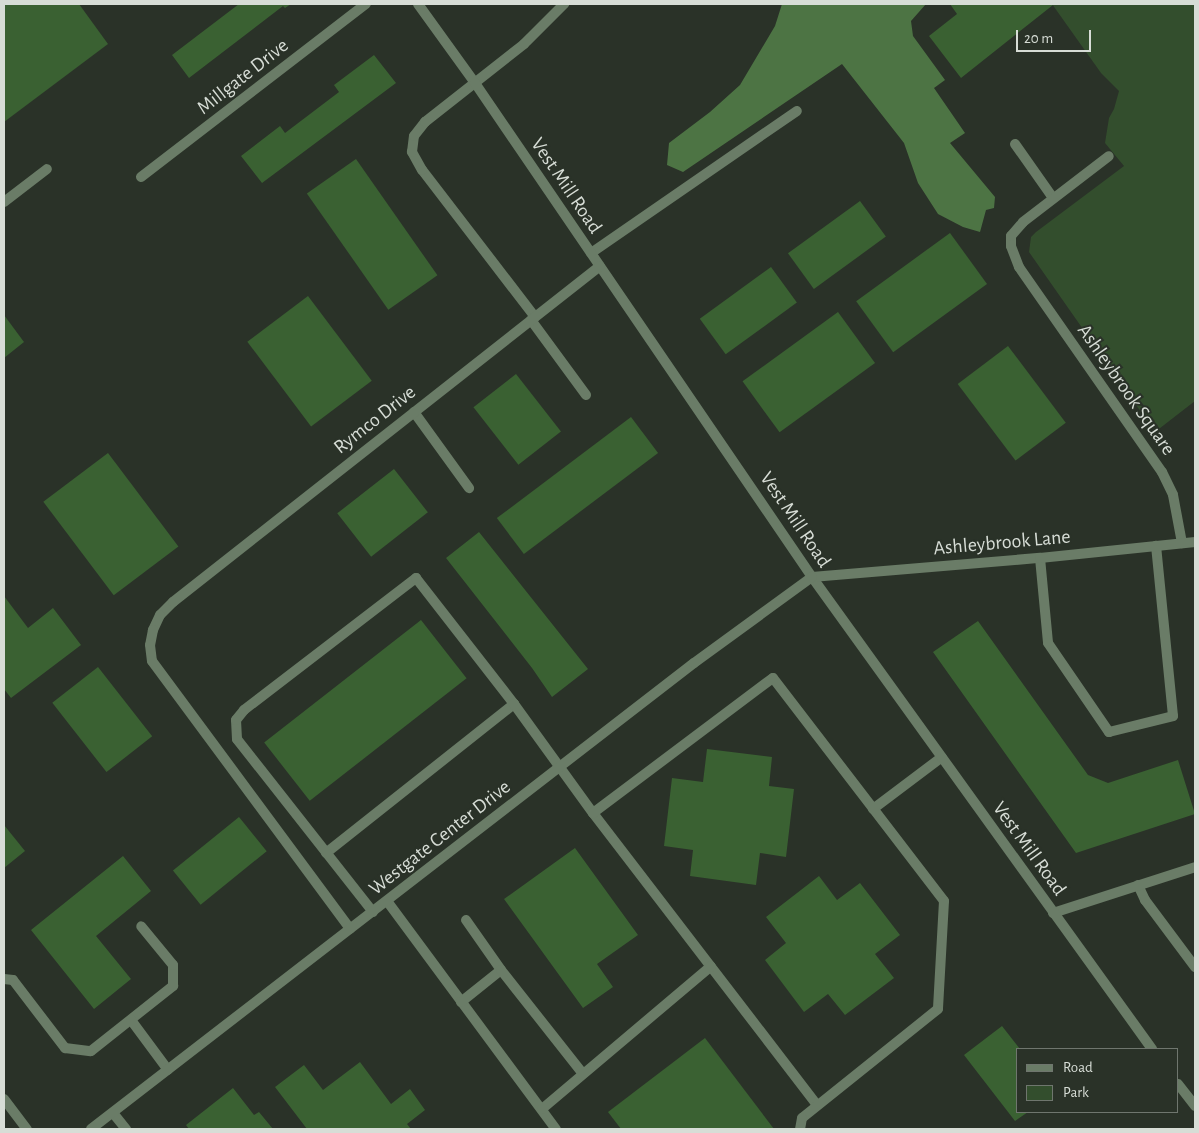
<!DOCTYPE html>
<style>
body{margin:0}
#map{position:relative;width:1199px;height:1133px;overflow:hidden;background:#2a3228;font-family:"Alegreya Sans",sans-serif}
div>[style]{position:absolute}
.green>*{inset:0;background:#334e2d}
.forest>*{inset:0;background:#4d7444}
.building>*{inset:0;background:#3a6132;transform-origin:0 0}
.lane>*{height:10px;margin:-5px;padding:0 5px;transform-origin:5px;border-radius:5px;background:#6a7c67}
.street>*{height:10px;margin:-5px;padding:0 5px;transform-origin:5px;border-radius:5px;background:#6a7c67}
span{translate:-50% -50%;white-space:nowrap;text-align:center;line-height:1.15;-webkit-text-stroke:4px #2a3228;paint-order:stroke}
.street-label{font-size:20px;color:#d7ddd6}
.frame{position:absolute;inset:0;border:5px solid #d7ddd6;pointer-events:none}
.legend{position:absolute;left:1016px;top:1048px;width:162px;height:65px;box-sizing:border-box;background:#2a3228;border:1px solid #6f766e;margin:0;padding:6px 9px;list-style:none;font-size:15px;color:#d7ddd6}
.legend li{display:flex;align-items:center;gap:10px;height:25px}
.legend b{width:25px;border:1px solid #6f766e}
.scale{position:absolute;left:1016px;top:30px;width:75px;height:22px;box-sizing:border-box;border:2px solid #d7ddd6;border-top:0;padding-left:6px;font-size:15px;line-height:18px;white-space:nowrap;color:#d7ddd6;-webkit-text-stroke:4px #2a3228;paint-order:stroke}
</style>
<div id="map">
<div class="green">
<div style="clip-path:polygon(1052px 4px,1194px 4px,1195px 6px,1195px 401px,1155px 432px,1029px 252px,1031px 237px,1036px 232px,1124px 166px,1105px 143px,1109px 118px,1114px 109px,1119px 91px,1101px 73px)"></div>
</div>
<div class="forest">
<div style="clip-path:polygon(782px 4px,926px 4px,911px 21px,913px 36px,945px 80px,934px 88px,965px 133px,950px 143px,995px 197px,994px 208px,986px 210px,980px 232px,963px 227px,938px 214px,918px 183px,904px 143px,842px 64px,683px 172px,667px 165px,669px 143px,710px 112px,740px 85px,775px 26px)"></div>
</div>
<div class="building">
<div style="clip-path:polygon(4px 4px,79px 4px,108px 44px,4px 122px)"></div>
<div style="clip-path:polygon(239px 4px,291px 4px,285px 8px,283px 6px,189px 78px,172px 55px)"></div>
<div style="clip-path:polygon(950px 4px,1052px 4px,1053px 5px,961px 78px,929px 36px,957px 14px)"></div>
<div style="clip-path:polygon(374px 55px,396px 83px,262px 183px,241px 156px,280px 126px,285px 133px,339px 92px,334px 85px)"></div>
<div style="left:356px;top:159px;width:142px;height:60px;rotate:55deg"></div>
<div style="left:860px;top:201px;width:44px;height:89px;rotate:54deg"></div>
<div style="left:950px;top:233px;width:63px;height:116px;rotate:54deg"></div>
<div style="left:771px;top:267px;width:44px;height:88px;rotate:54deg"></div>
<div style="left:308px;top:296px;width:106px;height:76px;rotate:53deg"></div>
<div style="left:838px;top:312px;width:63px;height:118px;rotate:54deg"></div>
<div style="clip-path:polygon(4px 315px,24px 342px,4px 358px)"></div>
<div style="left:1008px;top:346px;width:96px;height:63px;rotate:53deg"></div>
<div style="left:516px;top:374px;width:73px;height:54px;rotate:52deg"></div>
<div style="left:631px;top:417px;width:45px;height:168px;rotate:53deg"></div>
<div style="left:108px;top:453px;width:117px;height:81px;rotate:53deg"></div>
<div style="left:394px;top:469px;width:55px;height:72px;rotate:52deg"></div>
<div style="clip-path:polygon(479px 532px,588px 669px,552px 697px,532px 668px,446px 558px)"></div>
<div style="clip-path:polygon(4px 596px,28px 628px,53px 608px,81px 645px,11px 698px,4px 689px)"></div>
<div style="left:421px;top:620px;width:74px;height:199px;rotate:52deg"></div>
<div style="clip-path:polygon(978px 621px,1088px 775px,1108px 783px,1178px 760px,1195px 814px,1076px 853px,933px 652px)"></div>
<div style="left:98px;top:667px;width:88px;height:58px;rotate:52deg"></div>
<div style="clip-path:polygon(707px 749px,772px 757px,769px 786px,794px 789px,786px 857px,760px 853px,756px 885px,690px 876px,693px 850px,664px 846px,672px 778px,703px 782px)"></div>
<div style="left:239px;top:817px;width:44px;height:85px;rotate:51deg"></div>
<div style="clip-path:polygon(4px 825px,25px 851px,4px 868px)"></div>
<div style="clip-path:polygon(575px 848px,638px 935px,597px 964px,613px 987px,583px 1008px,504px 899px)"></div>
<div style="clip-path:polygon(123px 856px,151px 891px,96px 936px,131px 979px,94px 1009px,31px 930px)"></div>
<div style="clip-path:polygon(819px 876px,837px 900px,860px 883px,900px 935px,875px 954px,894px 978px,845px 1015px,828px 994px,804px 1012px,765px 960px,786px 943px,766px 917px)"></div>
<div style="clip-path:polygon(1002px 1026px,1020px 1049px,1018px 1049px,1018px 1112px,1028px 1112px,1015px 1121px,964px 1055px)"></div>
<div style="clip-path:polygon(705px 1038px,774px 1129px,621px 1129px,608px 1112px)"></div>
<div style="clip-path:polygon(360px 1062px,391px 1104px,410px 1089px,425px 1110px,407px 1124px,411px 1129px,307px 1129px,275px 1087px,304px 1065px,323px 1090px)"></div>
<div style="clip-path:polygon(233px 1088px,254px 1115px,259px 1112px,273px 1129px,189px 1129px,186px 1125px)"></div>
</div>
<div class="lane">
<div style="left:1015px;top:144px;width:66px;rotate:54.9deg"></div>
<div style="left:4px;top:202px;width:54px;rotate:-37.5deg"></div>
<div style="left:591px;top:253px;width:250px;rotate:-34.6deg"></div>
<div style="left:1019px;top:267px;width:22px;rotate:-111deg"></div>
<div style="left:1011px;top:246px;width:10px;rotate:-90deg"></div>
<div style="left:1011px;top:236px;width:18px;rotate:-49deg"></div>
<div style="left:1023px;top:222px;width:108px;rotate:-37.5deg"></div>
<div style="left:535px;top:317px;width:185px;rotate:-127.5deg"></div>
<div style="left:422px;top:170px;width:21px;rotate:-119deg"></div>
<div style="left:412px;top:152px;width:16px;rotate:-83deg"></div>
<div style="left:414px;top:136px;width:18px;rotate:-52deg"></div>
<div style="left:425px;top:122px;width:126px;rotate:-38.2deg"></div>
<div style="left:524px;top:44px;width:57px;rotate:-45deg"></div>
<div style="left:531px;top:320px;width:93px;rotate:53.7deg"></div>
<div style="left:414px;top:412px;width:94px;rotate:54.1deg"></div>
<div style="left:1040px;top:558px;width:85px;rotate:84.6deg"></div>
<div style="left:1048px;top:643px;width:108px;rotate:55.6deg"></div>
<div style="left:1109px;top:732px;width:66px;rotate:-14deg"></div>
<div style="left:1173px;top:716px;width:171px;rotate:-95.7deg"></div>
<div style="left:173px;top:602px;width:18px;rotate:135deg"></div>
<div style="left:160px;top:615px;width:17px;rotate:115deg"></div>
<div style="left:153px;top:630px;width:15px;rotate:101deg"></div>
<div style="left:150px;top:645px;width:16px;rotate:83deg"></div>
<div style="left:152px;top:661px;width:333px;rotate:53.5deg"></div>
<div style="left:873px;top:809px;width:86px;rotate:-37deg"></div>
<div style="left:593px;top:813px;width:368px;rotate:52.5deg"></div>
<div style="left:326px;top:853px;width:240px;rotate:-38.4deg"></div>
<div style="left:1138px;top:885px;width:17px;rotate:65deg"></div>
<div style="left:1145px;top:900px;width:84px;rotate:53.3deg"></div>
<div style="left:387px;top:901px;width:284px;rotate:53.5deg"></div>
<div style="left:373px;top:912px;width:220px;rotate:-128.2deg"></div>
<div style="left:237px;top:739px;width:19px;rotate:-93deg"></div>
<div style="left:236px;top:720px;width:13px;rotate:-51deg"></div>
<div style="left:244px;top:710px;width:217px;rotate:-37.5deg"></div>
<div style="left:416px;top:578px;width:160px;rotate:52.1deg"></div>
<div style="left:514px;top:704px;width:135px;rotate:54.1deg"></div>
<div style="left:593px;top:813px;width:225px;rotate:-36.9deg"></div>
<div style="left:773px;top:678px;width:281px;rotate:52.5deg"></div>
<div style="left:944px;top:901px;width:108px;rotate:93.2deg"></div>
<div style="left:938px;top:1009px;width:174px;rotate:141.3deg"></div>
<div style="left:802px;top:1118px;width:11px;rotate:100deg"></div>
<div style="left:1053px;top:913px;width:149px;rotate:-17.9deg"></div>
<div style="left:466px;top:920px;width:61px;rotate:55deg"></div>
<div style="left:4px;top:979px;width:9px;rotate:6deg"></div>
<div style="left:13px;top:980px;width:86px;rotate:52.6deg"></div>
<div style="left:65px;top:1048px;width:26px;rotate:7deg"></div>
<div style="left:91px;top:1051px;width:105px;rotate:-38.4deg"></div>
<div style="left:173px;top:986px;width:21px;rotate:-90deg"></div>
<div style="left:173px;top:965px;width:50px;rotate:-129.4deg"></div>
<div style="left:461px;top:1002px;width:51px;rotate:-38.7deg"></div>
<div style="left:501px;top:970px;width:132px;rotate:51.7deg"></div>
<div style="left:131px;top:1020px;width:62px;rotate:53.5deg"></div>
<div style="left:542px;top:1109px;width:221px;rotate:-40.2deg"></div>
<div style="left:113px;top:1113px;width:21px;rotate:51deg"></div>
</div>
<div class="street">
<div style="left:418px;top:4px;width:97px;rotate:54.2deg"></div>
<div style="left:475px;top:83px;width:598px;rotate:55.7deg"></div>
<div style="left:812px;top:577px;width:582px;rotate:54.23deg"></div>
<div style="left:141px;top:177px;width:284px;rotate:-37.6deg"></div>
<div style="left:1019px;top:267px;width:250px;rotate:55.1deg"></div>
<div style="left:1162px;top:472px;width:25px;rotate:64deg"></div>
<div style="left:1173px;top:495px;width:49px;rotate:79.4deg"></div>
<div style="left:812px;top:577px;width:229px;rotate:-4.8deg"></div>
<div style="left:1040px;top:558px;width:156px;rotate:-5.9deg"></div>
<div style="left:173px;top:602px;width:543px;rotate:-38.2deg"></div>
<div style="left:1178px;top:1084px;width:28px;rotate:52deg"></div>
<div style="left:4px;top:1099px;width:38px;rotate:53deg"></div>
<div style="left:91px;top:1129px;width:762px;rotate:-37.7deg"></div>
<div style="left:694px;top:663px;width:146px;rotate:-36.1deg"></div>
</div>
<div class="street-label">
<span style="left:243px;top:77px;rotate:-38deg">Millgate Drive</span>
<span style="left:566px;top:186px;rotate:56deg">Vest Mill Road</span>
<span style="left:1126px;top:390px;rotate:55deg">Ashleybrook Square</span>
<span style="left:375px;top:420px;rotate:-38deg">Rymco Drive</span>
<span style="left:795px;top:520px;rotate:56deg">Vest Mill Road</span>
<span style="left:1002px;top:543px;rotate:-5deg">Ashleybrook Lane</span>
<span style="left:440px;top:838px;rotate:-38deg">Westgate Center Drive</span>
<span style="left:1029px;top:849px;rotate:54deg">Vest Mill Road</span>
</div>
<div class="frame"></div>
<ul class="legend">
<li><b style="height:6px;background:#6a7c67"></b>Road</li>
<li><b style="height:14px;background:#334e2d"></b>Park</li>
</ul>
<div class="scale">20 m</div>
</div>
